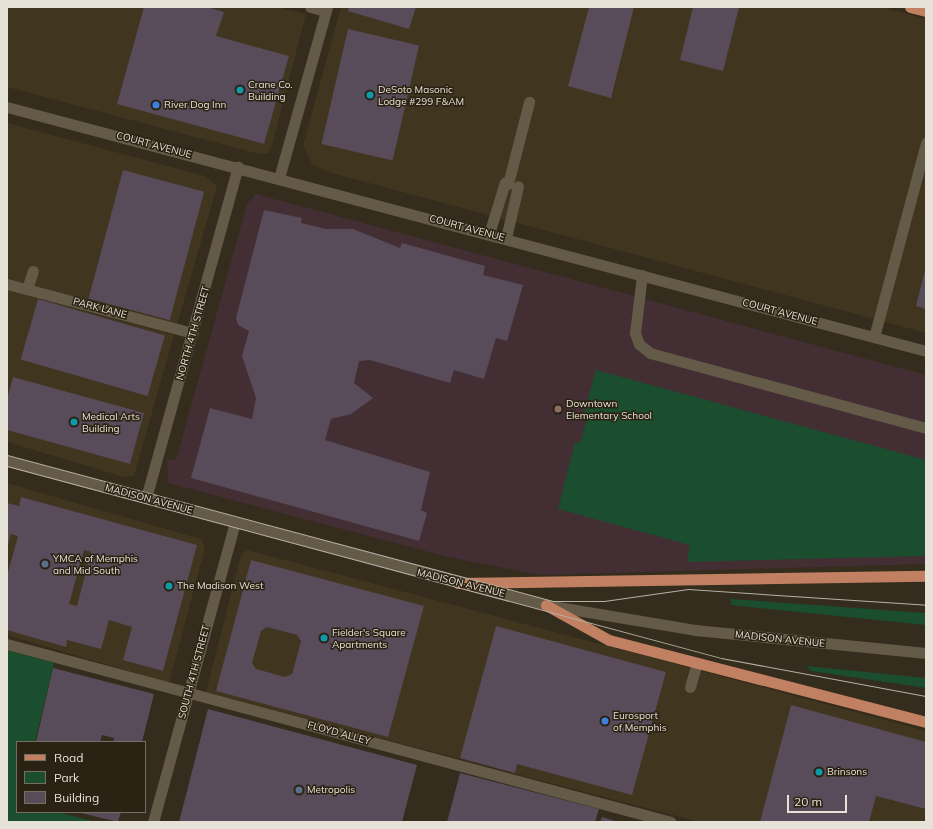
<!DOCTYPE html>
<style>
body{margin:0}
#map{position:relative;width:933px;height:829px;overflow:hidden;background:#342c1c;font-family:Mulish,sans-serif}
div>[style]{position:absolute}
.built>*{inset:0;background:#40351f}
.education>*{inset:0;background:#422e33}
.green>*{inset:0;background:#1b4e2f}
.building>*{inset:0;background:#584b5a;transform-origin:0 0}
.service>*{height:11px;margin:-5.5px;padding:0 5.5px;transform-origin:5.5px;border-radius:5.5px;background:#635a48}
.minor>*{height:11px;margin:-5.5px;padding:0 5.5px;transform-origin:5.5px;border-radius:5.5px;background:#635a48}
.tertiary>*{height:11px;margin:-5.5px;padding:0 5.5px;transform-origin:5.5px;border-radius:5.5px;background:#635a48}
.primary>*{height:11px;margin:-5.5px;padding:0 5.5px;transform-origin:5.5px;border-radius:5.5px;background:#c08061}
.tram>*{height:1px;margin:-0.5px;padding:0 0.5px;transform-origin:0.5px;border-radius:0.5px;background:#b7b1a5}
.dots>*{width:11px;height:11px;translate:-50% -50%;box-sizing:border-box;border:2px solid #2a2212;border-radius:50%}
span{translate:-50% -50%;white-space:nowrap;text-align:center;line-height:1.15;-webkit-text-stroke:3px #2a2212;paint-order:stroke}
.poi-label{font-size:10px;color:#e7e2d8}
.left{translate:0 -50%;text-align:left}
.street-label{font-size:10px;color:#e7e2d8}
.frame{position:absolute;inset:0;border:8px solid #e7e2d8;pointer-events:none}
.legend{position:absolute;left:16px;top:741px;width:130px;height:72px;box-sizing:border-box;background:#2a2212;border:1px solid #766f61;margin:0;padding:5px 7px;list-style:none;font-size:12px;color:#e7e2d8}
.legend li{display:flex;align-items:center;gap:8px;height:20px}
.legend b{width:20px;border:1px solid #766f61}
.scale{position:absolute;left:787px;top:795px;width:60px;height:18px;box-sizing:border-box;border:2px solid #e7e2d8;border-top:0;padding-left:5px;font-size:12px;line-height:14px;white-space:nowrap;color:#e7e2d8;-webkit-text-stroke:3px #2a2212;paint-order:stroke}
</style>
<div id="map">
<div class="built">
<div style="clip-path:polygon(7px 7px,279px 7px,306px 14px,272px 145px,268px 153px,259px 154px,7px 87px)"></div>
<div style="clip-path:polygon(341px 7px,881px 7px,926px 19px,926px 333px,328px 172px,312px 164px,303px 145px)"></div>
<div style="clip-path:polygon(7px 123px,205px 176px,217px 186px,177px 325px,7px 279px)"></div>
<div style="clip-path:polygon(7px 290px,174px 335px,134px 476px,124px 477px,7px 442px)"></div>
<div style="clip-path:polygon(7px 483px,201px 539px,205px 548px,169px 683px,7px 635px)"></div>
<div style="clip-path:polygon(247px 550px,926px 731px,926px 822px,699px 822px,206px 692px,241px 555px)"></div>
</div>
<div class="education">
<div style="clip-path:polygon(256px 194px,926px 375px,926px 564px,539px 575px,448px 557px,168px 483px,167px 459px,176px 460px,247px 204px)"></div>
</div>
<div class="green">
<div style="clip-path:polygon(596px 370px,926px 460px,926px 556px,687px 562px,690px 545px,558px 509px,575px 442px,580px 443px,587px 419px,583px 417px)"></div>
<div style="clip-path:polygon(731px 599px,926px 613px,926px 625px,731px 605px)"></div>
<div style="clip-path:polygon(7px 650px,54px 663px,35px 742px,17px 742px,17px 812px,57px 812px,97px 822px,7px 822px)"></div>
<div style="clip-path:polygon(806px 666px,926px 678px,926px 688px,811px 671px)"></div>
</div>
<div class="building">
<div style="clip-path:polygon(144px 7px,207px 7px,224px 12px,216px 36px,289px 56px,264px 144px,117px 104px)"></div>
<div style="clip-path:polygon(349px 7px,416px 7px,409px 29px,348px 11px)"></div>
<div style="clip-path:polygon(589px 7px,634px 7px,611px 98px,568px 86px)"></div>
<div style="clip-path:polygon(693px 7px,739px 7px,723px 71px,680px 60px)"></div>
<div style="left:348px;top:29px;width:73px;height:118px;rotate:13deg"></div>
<div style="left:123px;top:170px;width:84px;height:133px;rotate:15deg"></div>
<div style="clip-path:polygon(264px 210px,302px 218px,301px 223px,326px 229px,353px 229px,400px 248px,402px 243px,485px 266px,483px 275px,523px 285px,507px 341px,496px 338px,484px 379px,454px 370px,450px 383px,370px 360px,359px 361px,354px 383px,373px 398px,351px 414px,331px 419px,325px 440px,430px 472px,421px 510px,427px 513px,419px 541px,191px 478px,210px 408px,252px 419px,256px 398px,242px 356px,249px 331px,238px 325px,236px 318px)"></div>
<div style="clip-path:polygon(925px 270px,926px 270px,926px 309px,916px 306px)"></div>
<div style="left:38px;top:299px;width:132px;height:63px;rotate:16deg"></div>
<div style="clip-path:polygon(13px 377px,144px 413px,130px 464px,7px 430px,7px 400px)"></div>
<div style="clip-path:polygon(evenodd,21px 497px,197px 545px,163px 671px,123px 660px,132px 627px,109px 620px,101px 649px,67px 640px,66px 647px,7px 630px,7px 576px,18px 536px,11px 534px,7px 548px,7px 503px,19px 506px,21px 497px,84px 550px,91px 552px,77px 606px,69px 604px,84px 550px)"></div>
<div style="clip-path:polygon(evenodd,251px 560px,424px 606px,388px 737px,216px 691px,251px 560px,267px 627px,297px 635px,301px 641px,292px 674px,285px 677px,256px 669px,252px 663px,261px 631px,267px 627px)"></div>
<div style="clip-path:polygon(496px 626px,666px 672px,632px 795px,517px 764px,515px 773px,460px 758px)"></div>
<div style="clip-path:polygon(53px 668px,154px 694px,142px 742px,113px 742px,114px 738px,102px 735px,100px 742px,36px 742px)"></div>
<div style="clip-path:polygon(791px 705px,926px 742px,926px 809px,876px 796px,869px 822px,760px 822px)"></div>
<div style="clip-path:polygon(208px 709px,417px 765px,402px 822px,179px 822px)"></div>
<div style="clip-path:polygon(460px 773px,599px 809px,595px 822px,447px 822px)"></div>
<div style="clip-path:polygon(77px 812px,121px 812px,118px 822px)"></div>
<div style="clip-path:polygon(602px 817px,618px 822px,600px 822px)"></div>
</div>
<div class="service">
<div style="left:310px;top:7px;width:16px;rotate:14deg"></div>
<div style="left:508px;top:184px;width:85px;rotate:-75.6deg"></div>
<div style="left:489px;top:234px;width:54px;rotate:-72.9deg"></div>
<div style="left:506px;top:238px;width:53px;rotate:-77deg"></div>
<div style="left:642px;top:275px;width:58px;rotate:96.9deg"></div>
<div style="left:635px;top:333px;width:12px;rotate:70deg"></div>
<div style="left:639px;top:344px;width:14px;rotate:39deg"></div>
<div style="left:650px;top:353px;width:286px;rotate:15.2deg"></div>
<div style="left:7px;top:284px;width:192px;rotate:14.8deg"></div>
<div style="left:27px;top:289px;width:19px;rotate:-72deg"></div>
<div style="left:874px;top:337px;width:201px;rotate:-75deg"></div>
<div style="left:7px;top:644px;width:687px;rotate:15.01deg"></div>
<div style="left:690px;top:687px;width:25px;rotate:-74deg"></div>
</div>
<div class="minor">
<div style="left:7px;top:107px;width:951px;rotate:14.87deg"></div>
<div style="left:279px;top:178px;width:178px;rotate:-74.3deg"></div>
<div style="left:146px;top:498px;width:344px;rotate:-74.5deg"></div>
<div style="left:153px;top:822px;width:311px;rotate:-74.7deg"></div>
</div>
<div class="tertiary">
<div style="left:7px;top:461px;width:558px;rotate:14.96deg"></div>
<div style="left:546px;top:605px;width:151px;rotate:9.5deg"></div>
<div style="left:695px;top:630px;width:232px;rotate:5.7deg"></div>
</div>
<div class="primary">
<div style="left:910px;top:7px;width:16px;rotate:14deg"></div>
<div style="left:458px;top:583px;width:468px;rotate:-0.9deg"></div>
<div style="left:546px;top:605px;width:72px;rotate:29.1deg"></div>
<div style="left:609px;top:640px;width:327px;rotate:14.5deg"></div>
</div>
<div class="tram">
<div style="left:7px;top:455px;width:565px;rotate:14.97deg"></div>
<div style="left:553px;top:601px;width:51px"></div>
<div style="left:604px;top:601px;width:85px;rotate:-8.1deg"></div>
<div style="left:688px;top:589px;width:239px;rotate:3.8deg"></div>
<div style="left:7px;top:466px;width:739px;rotate:15.05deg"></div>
<div style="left:721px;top:658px;width:208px;rotate:10.5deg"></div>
</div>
<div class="dots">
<div style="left:240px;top:90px;background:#0f9aa8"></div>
<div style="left:370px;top:95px;background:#0f9aa8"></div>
<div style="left:156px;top:105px;background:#3f7fe0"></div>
<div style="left:558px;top:409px;background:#8d6e63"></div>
<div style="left:74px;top:422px;background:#0f9aa8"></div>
<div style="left:45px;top:564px;background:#5c6f8a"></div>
<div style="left:169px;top:586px;background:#0f9aa8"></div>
<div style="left:324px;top:638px;background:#0f9aa8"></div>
<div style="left:605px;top:721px;background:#3f7fe0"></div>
<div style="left:819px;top:772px;background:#0f9aa8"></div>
<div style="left:299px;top:790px;background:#5c6f8a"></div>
</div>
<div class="poi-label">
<span class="left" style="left:248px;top:90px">Crane Co.<br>Building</span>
<span class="left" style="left:378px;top:95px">DeSoto Masonic<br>Lodge #299 F&amp;AM</span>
<span class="left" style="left:164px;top:105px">River Dog Inn</span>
<span class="left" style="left:566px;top:409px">Downtown<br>Elementary School</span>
<span class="left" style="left:82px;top:422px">Medical Arts<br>Building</span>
<span class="left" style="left:53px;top:564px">YMCA of Memphis<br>and Mid South</span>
<span class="left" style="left:177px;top:586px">The Madison West</span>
<span class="left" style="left:332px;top:638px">Fielder's Square<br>Apartments</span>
<span class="left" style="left:613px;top:721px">Eurosport<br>of Memphis</span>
<span class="left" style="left:827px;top:772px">Brinsons</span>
<span class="left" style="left:307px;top:790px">Metropolis</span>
</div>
<div class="street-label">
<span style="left:154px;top:145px;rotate:15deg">COURT AVENUE</span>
<span style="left:467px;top:228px;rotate:15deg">COURT AVENUE</span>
<span style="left:100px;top:308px;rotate:15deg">PARK LANE</span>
<span style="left:780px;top:312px;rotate:15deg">COURT AVENUE</span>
<span style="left:193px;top:333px;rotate:-74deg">NORTH 4TH STREET</span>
<span style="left:149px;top:499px;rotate:15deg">MADISON AVENUE</span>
<span style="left:461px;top:583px;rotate:14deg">MADISON AVENUE</span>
<span style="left:780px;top:639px;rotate:6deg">MADISON AVENUE</span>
<span style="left:194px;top:672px;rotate:-75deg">SOUTH 4TH STREET</span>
<span style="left:339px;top:733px;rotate:15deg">FLOYD ALLEY</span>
</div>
<div class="frame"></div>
<ul class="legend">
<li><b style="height:5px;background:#c08061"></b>Road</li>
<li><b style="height:11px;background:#1b4e2f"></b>Park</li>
<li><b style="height:11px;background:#584b5a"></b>Building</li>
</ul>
<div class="scale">20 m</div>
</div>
